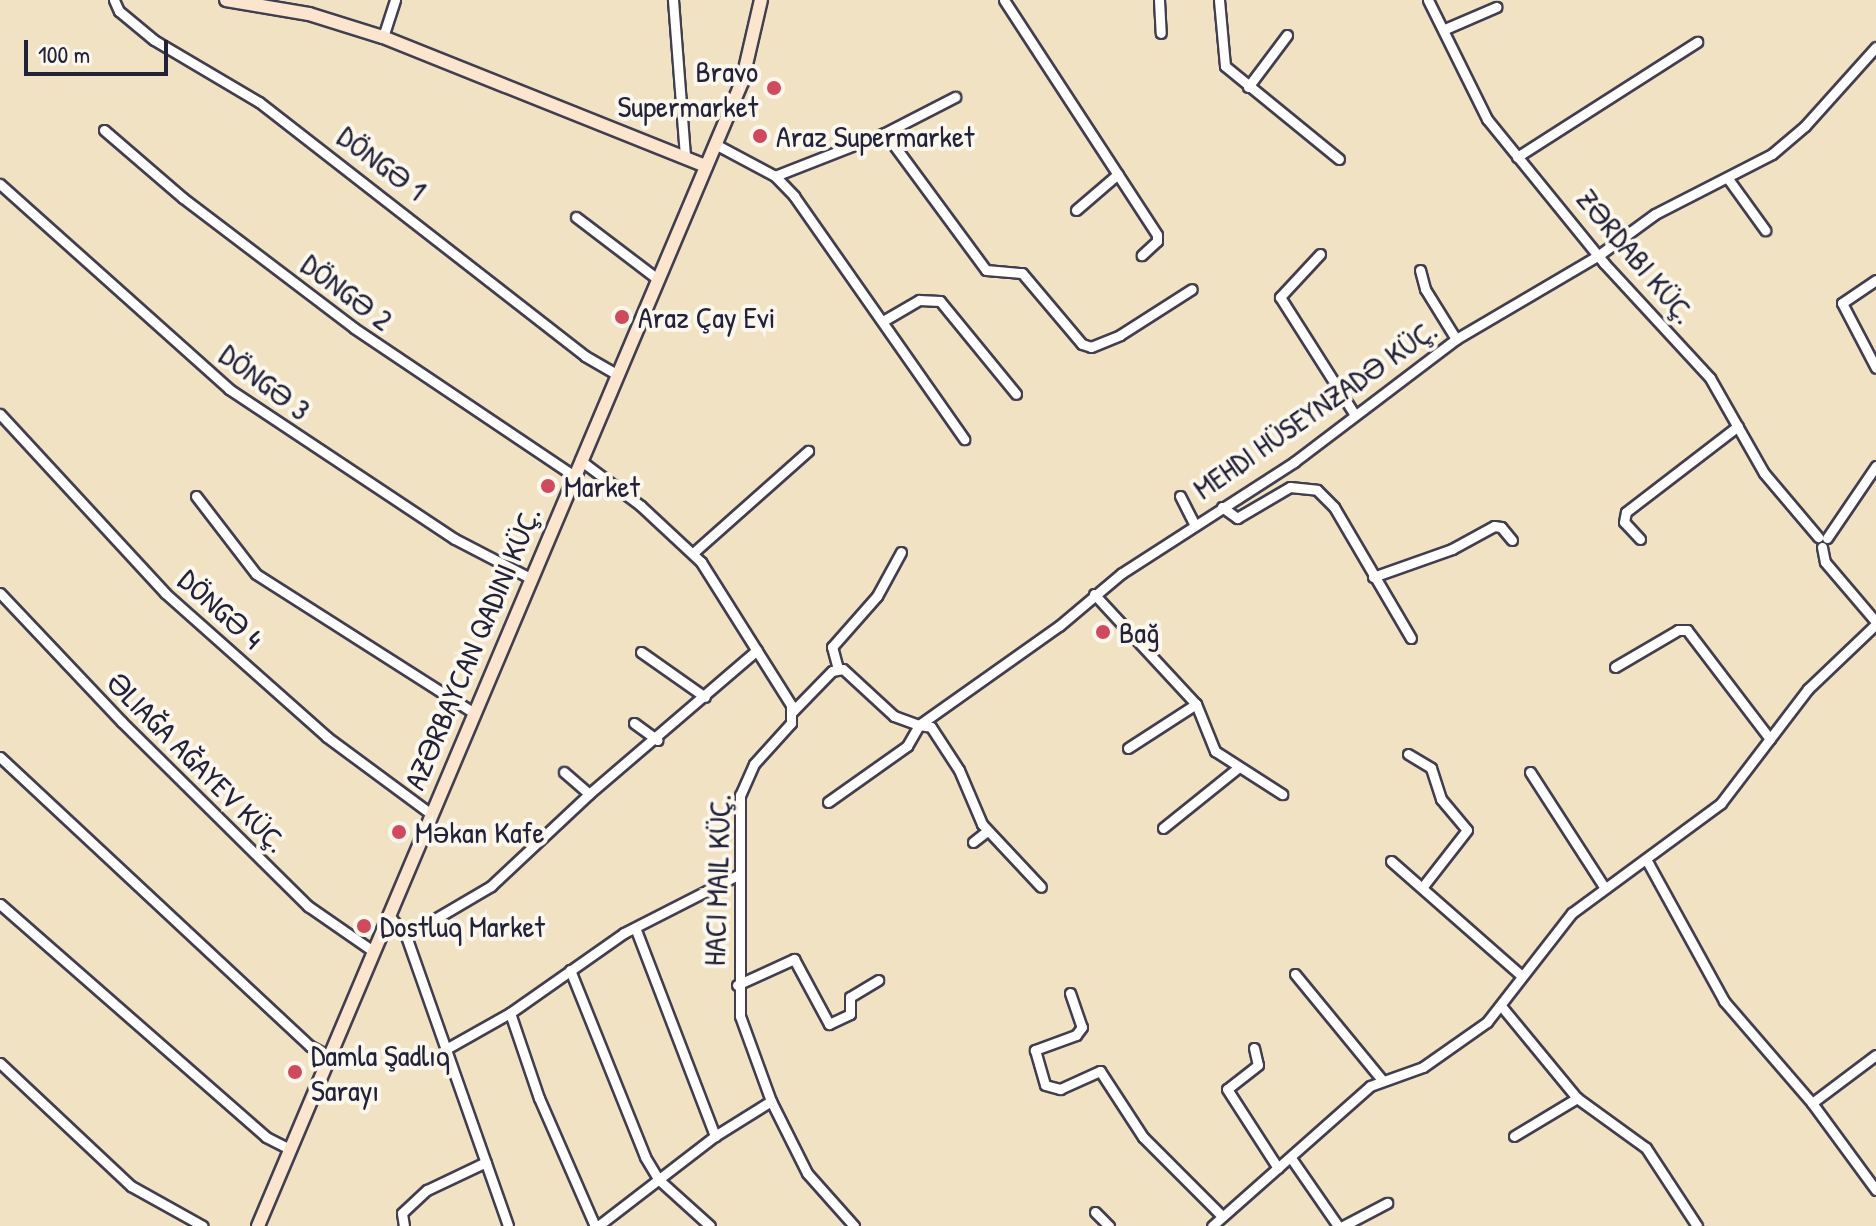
<!DOCTYPE html>
<meta charset="utf-8">
<style>
body{margin:0}
#map{position:relative;width:1876px;height:1226px;overflow:hidden;background:#f0e2c3;font-family:"Patrick Hand",sans-serif}
div>[style]{position:absolute}
.roads{filter:drop-shadow(2px 0 #413f4f) drop-shadow(-2px 0 #413f4f) drop-shadow(0 2px #413f4f) drop-shadow(0 -2px #413f4f)}
.street>*{height:9px;margin:-4.5px;padding:0 4.5px;transform-origin:4.5px;border-radius:4.5px;background:#fff}
.secondary>*{height:12px;margin:-6px;padding:0 6px;transform-origin:6px;border-radius:6px;background:#fce5cf}
.dots>*{width:22px;height:22px;translate:-50% -50%;box-sizing:border-box;border:4px solid #fbf7ec;border-radius:50%}
span{translate:-50% -50%;white-space:nowrap;text-align:center;line-height:1.15;-webkit-text-stroke:8px #fbf7ec;paint-order:stroke}
.poi-label{font-size:30px;color:#22223b}
.right{translate:-100% -50%;text-align:right}
.left{translate:0 -50%;text-align:left}
.street-label{font-size:30px;color:#22223b}
.scale{position:absolute;left:24px;top:40px;width:144px;height:36px;box-sizing:border-box;border:4px solid #22223b;border-top:0;padding-left:10px;font-size:24px;line-height:28px;white-space:nowrap;color:#22223b;-webkit-text-stroke:6px #fbf7ec;paint-order:stroke}
</style>
<div id="map">
<div class="roads">
<div class="street">
<div style="left:114px;top:0;width:12px;rotate:66deg"></div>
<div style="left:119px;top:11px;width:45px;rotate:39.6deg"></div>
<div style="left:154px;top:40px;width:122px;rotate:30.6deg"></div>
<div style="left:259px;top:102px;width:413px;rotate:37.9deg"></div>
<div style="left:585px;top:356px;width:36px;rotate:30deg"></div>
<div style="left:673px;top:0;width:157px;rotate:85.6deg"></div>
<div style="left:1004px;top:0;width:280px;rotate:56.9deg"></div>
<div style="left:1157px;top:235px;width:6px;rotate:90deg"></div>
<div style="left:1157px;top:241px;width:21px;rotate:137deg"></div>
<div style="left:1159px;top:0;width:33px;rotate:87deg"></div>
<div style="left:1219px;top:0;width:66px;rotate:84.8deg"></div>
<div style="left:1225px;top:66px;width:147px;rotate:39.2deg"></div>
<div style="left:1428px;top:0;width:133px;rotate:63.6deg"></div>
<div style="left:1487px;top:119px;width:186px;rotate:50.9deg"></div>
<div style="left:1604px;top:263px;width:156px;rotate:47.3deg"></div>
<div style="left:1710px;top:378px;width:109px;rotate:60.4deg"></div>
<div style="left:1764px;top:473px;width:84px;rotate:49.8deg"></div>
<div style="left:1445px;top:29px;width:56px;rotate:-23.3deg"></div>
<div style="left:383px;top:37px;width:39px;rotate:-72deg"></div>
<div style="left:1248px;top:87px;width:65px;rotate:-53.1deg"></div>
<div style="left:104px;top:130px;width:104px;rotate:40.7deg"></div>
<div style="left:183px;top:198px;width:215px;rotate:37.2deg"></div>
<div style="left:354px;top:328px;width:264px;rotate:33.9deg"></div>
<div style="left:885px;top:133px;width:170px;rotate:53.6deg"></div>
<div style="left:986px;top:270px;width:36px;rotate:5deg"></div>
<div style="left:1022px;top:273px;width:93px;rotate:49.8deg"></div>
<div style="left:1082px;top:344px;width:9px;rotate:18deg"></div>
<div style="left:1091px;top:347px;width:31px;rotate:-22deg"></div>
<div style="left:1120px;top:335px;width:85px;rotate:-32.6deg"></div>
<div style="left:715px;top:144px;width:68px;rotate:28.1deg"></div>
<div style="left:775px;top:176px;width:28px;rotate:46deg"></div>
<div style="left:794px;top:196px;width:297px;rotate:55deg"></div>
<div style="left:1517px;top:157px;width:214px;rotate:-32.6deg"></div>
<div style="left:775px;top:176px;width:118px;rotate:-21.4deg"></div>
<div style="left:885px;top:133px;width:79px;rotate:-27.2deg"></div>
<div style="left:1729px;top:180px;width:62px;rotate:54.2deg"></div>
<div style="left:0;top:184px;width:307px;rotate:41.8deg"></div>
<div style="left:229px;top:389px;width:271px;rotate:33.6deg"></div>
<div style="left:455px;top:539px;width:85px;rotate:27.5deg"></div>
<div style="left:1076px;top:210px;width:55px;rotate:-40.6deg"></div>
<div style="left:576px;top:217px;width:101px;rotate:37.3deg"></div>
<div style="left:1320px;top:254px;width:59px;rotate:132.9deg"></div>
<div style="left:1280px;top:297px;width:140px;rotate:57.6deg"></div>
<div style="left:1420px;top:270px;width:20px;rotate:75deg"></div>
<div style="left:1425px;top:289px;width:59px;rotate:58.2deg"></div>
<div style="left:1876px;top:280px;width:41px;rotate:145.9deg"></div>
<div style="left:1842px;top:303px;width:73px;rotate:62.4deg"></div>
<div style="left:883px;top:321px;width:42px;rotate:-30.3deg"></div>
<div style="left:919px;top:300px;width:21px;rotate:3deg"></div>
<div style="left:940px;top:301px;width:120px;rotate:50.7deg"></div>
<div style="left:0;top:414px;width:243px;rotate:47.3deg"></div>
<div style="left:165px;top:593px;width:217px;rotate:41.6deg"></div>
<div style="left:327px;top:737px;width:129px;rotate:36.5deg"></div>
<div style="left:580px;top:460px;width:76px;rotate:37deg"></div>
<div style="left:641px;top:506px;width:82px;rotate:43deg"></div>
<div style="left:701px;top:562px;width:169px;rotate:57.8deg"></div>
<div style="left:791px;top:705px;width:18px;rotate:90deg"></div>
<div style="left:791px;top:723px;width:55px;rotate:132.1deg"></div>
<div style="left:754px;top:764px;width:34px;rotate:114deg"></div>
<div style="left:740px;top:795px;width:221px;rotate:90deg"></div>
<div style="left:740px;top:1016px;width:90px;rotate:70deg"></div>
<div style="left:771px;top:1101px;width:80px;rotate:63.4deg"></div>
<div style="left:807px;top:1173px;width:71px;rotate:48.4deg"></div>
<div style="left:196px;top:496px;width:98px;rotate:52.4deg"></div>
<div style="left:256px;top:574px;width:257px;rotate:32.5deg"></div>
<div style="left:1180px;top:496px;width:31px;rotate:63deg"></div>
<div style="left:1222px;top:507px;width:19px;rotate:36deg"></div>
<div style="left:1237px;top:518px;width:61px;rotate:-30.3deg"></div>
<div style="left:1290px;top:487px;width:27px;rotate:6deg"></div>
<div style="left:1317px;top:490px;width:24px;rotate:45deg"></div>
<div style="left:1334px;top:507px;width:152px;rotate:59.6deg"></div>
<div style="left:1827px;top:538px;width:87px;rotate:-55.8deg"></div>
<div style="left:1640px;top:539px;width:23px;rotate:-133deg"></div>
<div style="left:1624px;top:522px;width:10px;rotate:-79deg"></div>
<div style="left:1626px;top:512px;width:141px;rotate:-37.5deg"></div>
<div style="left:1822px;top:547px;width:15px;rotate:79deg"></div>
<div style="left:1825px;top:562px;width:79px;rotate:49.6deg"></div>
<div style="left:693px;top:553px;width:154px;rotate:-41.6deg"></div>
<div style="left:1373px;top:577px;width:84px;rotate:-19.5deg"></div>
<div style="left:1452px;top:549px;width:48px;rotate:-28.7deg"></div>
<div style="left:1494px;top:526px;width:7px;rotate:8deg"></div>
<div style="left:1501px;top:527px;width:17px;rotate:50deg"></div>
<div style="left:0;top:593px;width:178px;rotate:46.6deg"></div>
<div style="left:122px;top:722px;width:262px;rotate:44.7deg"></div>
<div style="left:308px;top:906px;width:79px;rotate:34.7deg"></div>
<div style="left:1094px;top:594px;width:150px;rotate:47.2deg"></div>
<div style="left:1196px;top:704px;width:51px;rotate:68deg"></div>
<div style="left:1215px;top:751px;width:80px;rotate:32.7deg"></div>
<div style="left:641px;top:652px;width:78px;rotate:35.1deg"></div>
<div style="left:1615px;top:667px;width:73px;rotate:-30.4deg"></div>
<div style="left:1678px;top:630px;width:9px"></div>
<div style="left:1687px;top:630px;width:137px;rotate:52.7deg"></div>
<div style="left:838px;top:669px;width:23px;rotate:-105deg"></div>
<div style="left:832px;top:647px;width:68px;rotate:-48.6deg"></div>
<div style="left:877px;top:596px;width:50px;rotate:-61.4deg"></div>
<div style="left:792px;top:712px;width:57px;rotate:-45.7deg"></div>
<div style="left:832px;top:671px;width:11px;rotate:-10deg"></div>
<div style="left:843px;top:669px;width:69px;rotate:42.7deg"></div>
<div style="left:894px;top:716px;width:27px;rotate:20deg"></div>
<div style="left:919px;top:725px;width:171px;rotate:-35.3deg"></div>
<div style="left:1059px;top:626px;width:82px;rotate:-40.1deg"></div>
<div style="left:1122px;top:573px;width:205px;rotate:-32.8deg"></div>
<div style="left:1294px;top:462px;width:203px;rotate:-37.2deg"></div>
<div style="left:1456px;top:339px;width:166px;rotate:-30.4deg"></div>
<div style="left:1599px;top:255px;width:69px;rotate:-36.2deg"></div>
<div style="left:1655px;top:214px;width:131px;rotate:-27.1deg"></div>
<div style="left:1772px;top:154px;width:43px;rotate:-40.3deg"></div>
<div style="left:1805px;top:126px;width:106px;rotate:-48.1deg"></div>
<div style="left:634px;top:723px;width:29px;rotate:36deg"></div>
<div style="left:1128px;top:748px;width:81px;rotate:-32.9deg"></div>
<div style="left:1408px;top:754px;width:27px;rotate:31deg"></div>
<div style="left:1431px;top:768px;width:33px;rotate:72deg"></div>
<div style="left:1441px;top:799px;width:40px;rotate:50deg"></div>
<div style="left:1467px;top:830px;width:70px;rotate:128deg"></div>
<div style="left:0;top:757px;width:424px;rotate:43deg"></div>
<div style="left:310px;top:1046px;width:21px;rotate:28deg"></div>
<div style="left:564px;top:772px;width:33px;rotate:41deg"></div>
<div style="left:1530px;top:772px;width:137px;rotate:57.2deg"></div>
<div style="left:828px;top:802px;width:97px;rotate:-35.3deg"></div>
<div style="left:907px;top:746px;width:24px;rotate:-60deg"></div>
<div style="left:919px;top:725px;width:12px;rotate:9deg"></div>
<div style="left:931px;top:727px;width:51px;rotate:56.9deg"></div>
<div style="left:959px;top:770px;width:59px;rotate:66.9deg"></div>
<div style="left:982px;top:824px;width:86px;rotate:46.9deg"></div>
<div style="left:1163px;top:828px;width:97px;rotate:-38.8deg"></div>
<div style="left:973px;top:842px;width:18px;rotate:-38deg"></div>
<div style="left:1646px;top:859px;width:162px;rotate:61.2deg"></div>
<div style="left:1724px;top:1001px;width:135px;rotate:49.2deg"></div>
<div style="left:1812px;top:1103px;width:108px;rotate:53.7deg"></div>
<div style="left:1391px;top:861px;width:174px;rotate:41.3deg"></div>
<div style="left:0;top:904px;width:354px;rotate:41.2deg"></div>
<div style="left:266px;top:1137px;width:27px;rotate:27deg"></div>
<div style="left:388px;top:914px;width:28px;rotate:51deg"></div>
<div style="left:406px;top:936px;width:307px;rotate:70.6deg"></div>
<div style="left:636px;top:930px;width:221px;rotate:69deg"></div>
<div style="left:406px;top:936px;width:99px;rotate:-30.5deg"></div>
<div style="left:491px;top:886px;width:134px;rotate:-43.2deg"></div>
<div style="left:589px;top:794px;width:221px;rotate:-40.6deg"></div>
<div style="left:570px;top:970px;width:201px;rotate:68.1deg"></div>
<div style="left:645px;top:1157px;width:26px;rotate:59deg"></div>
<div style="left:658px;top:1179px;width:70px;rotate:42.1deg"></div>
<div style="left:1295px;top:974px;width:137px;rotate:50.6deg"></div>
<div style="left:737px;top:985px;width:63px;rotate:-24.5deg"></div>
<div style="left:794px;top:959px;width:74px;rotate:61.7deg"></div>
<div style="left:829px;top:1024px;width:23px;rotate:-25deg"></div>
<div style="left:850px;top:1014px;width:17px;rotate:-90deg"></div>
<div style="left:850px;top:997px;width:33px;rotate:-31deg"></div>
<div style="left:1070px;top:993px;width:36px;rotate:71deg"></div>
<div style="left:1082px;top:1027px;width:10px;rotate:127deg"></div>
<div style="left:1076px;top:1035px;width:44px;rotate:159.9deg"></div>
<div style="left:1035px;top:1050px;width:36px;rotate:74deg"></div>
<div style="left:1045px;top:1085px;width:16px;rotate:15deg"></div>
<div style="left:1060px;top:1089px;width:44px;rotate:-24.2deg"></div>
<div style="left:1100px;top:1071px;width:79px;rotate:56.9deg"></div>
<div style="left:1143px;top:1137px;width:112px;rotate:45deg"></div>
<div style="left:1502px;top:1007px;width:118px;rotate:50.5deg"></div>
<div style="left:1577px;top:1098px;width:85px;rotate:35.9deg"></div>
<div style="left:1646px;top:1148px;width:93px;rotate:56.8deg"></div>
<div style="left:510px;top:1013px;width:90px;rotate:71.2deg"></div>
<div style="left:539px;top:1098px;width:140px;rotate:66.4deg"></div>
<div style="left:1254px;top:1048px;width:17px;rotate:77deg"></div>
<div style="left:1258px;top:1065px;width:39px;rotate:142deg"></div>
<div style="left:1227px;top:1089px;width:94px;rotate:57.2deg"></div>
<div style="left:446px;top:1049px;width:73px;rotate:-29.4deg"></div>
<div style="left:510px;top:1013px;width:139px;rotate:-35.1deg"></div>
<div style="left:624px;top:933px;width:128px;rotate:-27deg"></div>
<div style="left:0;top:1063px;width:180px;rotate:43.2deg"></div>
<div style="left:131px;top:1186px;width:82px;rotate:29.1deg"></div>
<div style="left:1812px;top:1103px;width:80px;rotate:-36.9deg"></div>
<div style="left:1514px;top:1136px;width:74px;rotate:-31.1deg"></div>
<div style="left:1291px;top:1158px;width:83px;rotate:55.3deg"></div>
<div style="left:1095px;top:1212px;width:20px;rotate:45deg"></div>
<div style="left:404px;top:1226px;width:13px;rotate:-99deg"></div>
<div style="left:402px;top:1213px;width:34px;rotate:-43deg"></div>
<div style="left:427px;top:1190px;width:65px;rotate:-25.4deg"></div>
<div style="left:598px;top:1226px;width:148px;rotate:-37.6deg"></div>
<div style="left:715px;top:1136px;width:66px;rotate:-32deg"></div>
<div style="left:1212px;top:1226px;width:211px;rotate:-41.5deg"></div>
<div style="left:1370px;top:1086px;width:56px;rotate:-19.7deg"></div>
<div style="left:1423px;top:1067px;width:78px;rotate:-35.1deg"></div>
<div style="left:1487px;top:1022px;width:138px;rotate:-52.1deg"></div>
<div style="left:1572px;top:913px;width:185px;rotate:-36.4deg"></div>
<div style="left:1721px;top:803px;width:143px;rotate:-52.7deg"></div>
<div style="left:1808px;top:689px;width:94px;rotate:-43.7deg"></div>
<div style="left:1343px;top:1226px;width:50px;rotate:-27.6deg"></div>
</div>
<div class="secondary">
<div style="left:226px;top:0;width:84px;rotate:9.6deg"></div>
<div style="left:309px;top:14px;width:77px;rotate:17.3deg"></div>
<div style="left:383px;top:37px;width:348px;rotate:21.8deg"></div>
<div style="left:258px;top:1226px;width:1242px;rotate:-67.07deg"></div>
<div style="left:742px;top:82px;width:84px;rotate:-77deg"></div>
</div>
</div>
<div class="dots">
<div style="left:774px;top:88px;background:#d1495b"></div>
<div style="left:760px;top:136px;background:#d1495b"></div>
<div style="left:622px;top:317px;background:#d1495b"></div>
<div style="left:548px;top:486px;background:#d1495b"></div>
<div style="left:1103px;top:632px;background:#d1495b"></div>
<div style="left:399px;top:832px;background:#d1495b"></div>
<div style="left:364px;top:926px;background:#d1495b"></div>
<div style="left:295px;top:1072px;background:#d1495b"></div>
</div>
<div class="poi-label">
<span class="right" style="left:758px;top:88px">Bravo<br>Supermarket</span>
<span class="left" style="left:776px;top:136px">Araz Supermarket</span>
<span class="left" style="left:638px;top:317px">Araz Çay Evi</span>
<span class="left" style="left:564px;top:486px">Market</span>
<span class="left" style="left:1119px;top:632px">Bağ</span>
<span class="left" style="left:415px;top:832px">Məkan Kafe</span>
<span class="left" style="left:380px;top:926px">Dostluq Market</span>
<span class="left" style="left:311px;top:1072px">Damla Şadlıq<br>Sarayı</span>
</div>
<div class="street-label">
<span style="left:382px;top:163px;rotate:37deg">DÖNGƏ 1</span>
<span style="left:1636px;top:256px;rotate:50deg">ZƏRDABI KÜÇ.</span>
<span style="left:347px;top:292px;rotate:37deg">DÖNGƏ 2</span>
<span style="left:265px;top:382px;rotate:37deg">DÖNGƏ 3</span>
<span style="left:1315px;top:409px;rotate:-35deg">MEHDI HÜSEYNZADƏ KÜÇ.</span>
<span style="left:221px;top:609px;rotate:42deg">DÖNGƏ 4</span>
<span style="left:472px;top:648px;rotate:-67deg">AZƏRBAYCAN QADINI KÜÇ.</span>
<span style="left:197px;top:762px;rotate:45deg">ƏLIAĞA AĞAYEV KÜÇ.</span>
<span style="left:717px;top:880px;rotate:-88deg">HACI MAIL KÜÇ.</span>
</div>
<div class="scale">100 m</div>
</div>
